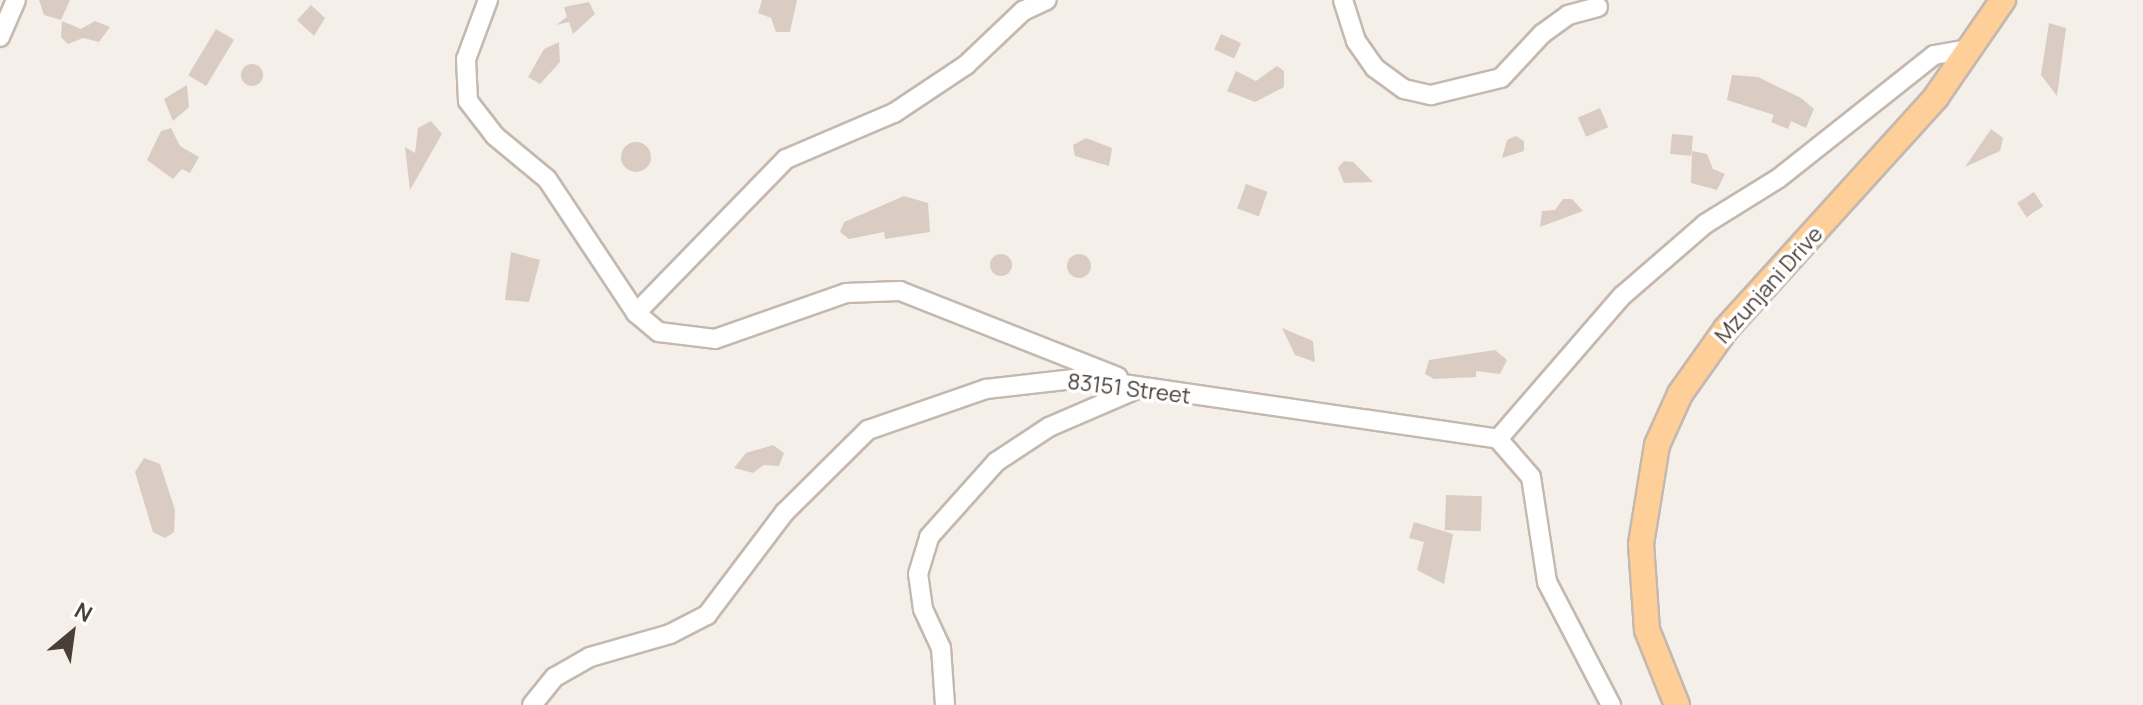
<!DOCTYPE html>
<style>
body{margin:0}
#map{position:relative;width:2143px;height:705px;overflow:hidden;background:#f5efea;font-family:Manrope,sans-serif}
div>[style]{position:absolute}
.building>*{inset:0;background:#daccc2;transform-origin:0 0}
.round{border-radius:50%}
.roads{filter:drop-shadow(2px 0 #c4b8af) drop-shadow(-2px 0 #c4b8af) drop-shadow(0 2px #c4b8af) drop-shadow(0 -2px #c4b8af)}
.minor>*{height:18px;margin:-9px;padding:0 9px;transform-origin:9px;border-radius:9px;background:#fff}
.major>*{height:24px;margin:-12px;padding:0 12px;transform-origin:12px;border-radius:12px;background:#fecf99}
span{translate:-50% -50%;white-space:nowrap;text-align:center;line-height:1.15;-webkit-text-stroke:7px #fff;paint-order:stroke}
.street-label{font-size:22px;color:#493f38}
.north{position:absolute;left:32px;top:593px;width:80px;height:80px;-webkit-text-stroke:6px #fff;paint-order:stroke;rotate:29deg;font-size:22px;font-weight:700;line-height:32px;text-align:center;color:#493f38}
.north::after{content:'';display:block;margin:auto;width:28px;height:36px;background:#493f38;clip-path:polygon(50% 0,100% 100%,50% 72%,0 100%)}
</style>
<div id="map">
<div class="building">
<div style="clip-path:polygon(39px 0,70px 0,61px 20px,44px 15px)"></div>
<div style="clip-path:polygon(762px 0,797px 0,790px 32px,776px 32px,771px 18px,758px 13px)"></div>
<div style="clip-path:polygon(589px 2px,595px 14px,573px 34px,569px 22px,556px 25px,567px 17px,564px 7px)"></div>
<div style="clip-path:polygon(311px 5px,325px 18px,314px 36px,297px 20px)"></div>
<div style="clip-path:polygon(62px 21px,81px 29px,95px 21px,110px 27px,99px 42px,83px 38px,68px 44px,61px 37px)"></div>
<div style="clip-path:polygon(2049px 23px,2066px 28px,2057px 96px,2041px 75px)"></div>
<div style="left:216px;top:29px;width:21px;height:54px;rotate:31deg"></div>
<div style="left:1221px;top:34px;width:22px;height:17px;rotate:24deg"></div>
<div style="clip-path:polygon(559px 42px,560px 62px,540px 84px,528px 77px,544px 49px)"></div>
<div class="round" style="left:241px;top:64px;width:22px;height:22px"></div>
<div style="clip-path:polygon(1277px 66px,1284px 71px,1284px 87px,1255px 102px,1227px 91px,1236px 71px,1256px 81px)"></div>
<div style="clip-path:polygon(1732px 75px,1758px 77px,1801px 98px,1814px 109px,1806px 128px,1791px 121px,1788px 129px,1771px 122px,1774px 115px,1727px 100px)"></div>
<div style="clip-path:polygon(187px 85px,189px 107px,173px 121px,164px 99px)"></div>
<div style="left:1600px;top:108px;width:21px;height:24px;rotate:67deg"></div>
<div style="clip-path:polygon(431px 121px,442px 134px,410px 190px,405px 147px,415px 153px,418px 128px)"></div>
<div style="clip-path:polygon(171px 128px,180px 146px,199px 157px,190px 173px,182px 169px,173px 179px,147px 160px,161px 131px)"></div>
<div style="clip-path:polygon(1991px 129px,2003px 138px,2000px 151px,1965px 167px)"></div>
<div style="left:1672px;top:134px;width:21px;height:20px;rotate:5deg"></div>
<div style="clip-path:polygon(1516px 136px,1524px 141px,1524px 151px,1502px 158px,1507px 140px)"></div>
<div style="clip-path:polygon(1086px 138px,1112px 148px,1109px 166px,1075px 156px,1073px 145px)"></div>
<div class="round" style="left:621px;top:142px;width:30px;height:30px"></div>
<div style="clip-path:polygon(1692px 151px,1707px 154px,1713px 169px,1725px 174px,1717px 190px,1691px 183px)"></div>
<div style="clip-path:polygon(1344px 161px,1353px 162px,1373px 182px,1344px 183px,1338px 168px)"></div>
<div style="left:1246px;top:184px;width:23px;height:26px;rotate:20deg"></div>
<div style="left:2034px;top:192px;width:17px;height:20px;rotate:57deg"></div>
<div style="clip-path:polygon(904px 196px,928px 203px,930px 232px,885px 239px,884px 232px,849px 239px,840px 232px,844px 222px)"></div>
<div style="clip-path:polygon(1563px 199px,1572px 199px,1583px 211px,1540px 227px,1542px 211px,1555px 210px)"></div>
<div style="clip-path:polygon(511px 252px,540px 260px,529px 302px,505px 300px)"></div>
<div class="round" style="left:1067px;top:254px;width:24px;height:24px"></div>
<div class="round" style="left:990px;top:254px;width:22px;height:22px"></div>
<div style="clip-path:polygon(1282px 328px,1313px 341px,1315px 362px,1295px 355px)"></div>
<div style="clip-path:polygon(1495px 350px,1507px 360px,1500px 374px,1476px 371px,1476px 377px,1434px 379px,1425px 374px,1429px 360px)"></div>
<div style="clip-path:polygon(773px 445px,784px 453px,779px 466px,764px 465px,753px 473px,734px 468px,746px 453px)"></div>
<div style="clip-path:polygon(144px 458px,160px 464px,175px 510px,174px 532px,165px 538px,153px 532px,135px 472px)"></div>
<div style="left:1446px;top:495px;width:36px;height:35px;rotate:2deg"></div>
<div style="clip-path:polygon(1414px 522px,1453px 534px,1444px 584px,1417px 570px,1424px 542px,1409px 538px)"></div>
</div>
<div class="roads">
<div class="minor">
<div style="left:488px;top:0;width:63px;rotate:110.4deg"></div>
<div style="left:466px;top:59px;width:42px;rotate:87.3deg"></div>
<div style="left:468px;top:101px;width:44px;rotate:52.4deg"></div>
<div style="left:495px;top:136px;width:67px;rotate:39.6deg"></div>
<div style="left:547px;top:179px;width:161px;rotate:56.4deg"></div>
<div style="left:636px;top:313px;width:30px;rotate:40deg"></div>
<div style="left:659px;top:332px;width:56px;rotate:7.1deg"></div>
<div style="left:715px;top:339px;width:139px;rotate:-19.3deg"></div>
<div style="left:846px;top:293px;width:54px;rotate:-2.1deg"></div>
<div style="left:900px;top:291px;width:234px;rotate:21.5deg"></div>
<div style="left:1343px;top:0;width:43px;rotate:72.4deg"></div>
<div style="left:1356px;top:41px;width:33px;rotate:55deg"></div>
<div style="left:1375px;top:68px;width:36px;rotate:36deg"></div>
<div style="left:1404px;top:89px;width:28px;rotate:13deg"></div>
<div style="left:1431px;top:95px;width:72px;rotate:-13.7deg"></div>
<div style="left:1501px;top:78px;width:60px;rotate:-47deg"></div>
<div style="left:1542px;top:34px;width:32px;rotate:-36deg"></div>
<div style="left:1568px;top:15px;width:31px;rotate:-15deg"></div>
<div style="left:0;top:37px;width:40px;rotate:-66.6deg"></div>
<div style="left:636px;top:313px;width:215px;rotate:-45.8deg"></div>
<div style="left:786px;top:159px;width:117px;rotate:-23.1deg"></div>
<div style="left:894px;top:113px;width:87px;rotate:-33.7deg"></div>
<div style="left:966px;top:65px;width:79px;rotate:-43.5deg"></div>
<div style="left:1023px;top:11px;width:26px;rotate:-25deg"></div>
<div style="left:1498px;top:439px;width:189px;rotate:-49.1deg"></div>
<div style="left:1622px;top:296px;width:110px;rotate:-40.9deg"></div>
<div style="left:1705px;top:224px;width:87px;rotate:-31.9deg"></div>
<div style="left:1779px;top:178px;width:198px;rotate:-38.4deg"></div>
<div style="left:1934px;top:55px;width:36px;rotate:-10deg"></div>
<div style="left:532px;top:705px;width:36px;rotate:-51deg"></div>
<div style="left:555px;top:677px;width:40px;rotate:-29.7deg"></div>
<div style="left:590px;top:657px;width:83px;rotate:-16deg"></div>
<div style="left:670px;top:634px;width:42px;rotate:-27.2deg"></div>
<div style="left:707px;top:615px;width:129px;rotate:-52.9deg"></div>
<div style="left:785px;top:512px;width:117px;rotate:-44.7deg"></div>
<div style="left:868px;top:430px;width:125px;rotate:-19.2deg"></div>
<div style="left:986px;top:389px;width:97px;rotate:-6.5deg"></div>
<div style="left:1082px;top:378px;width:420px;rotate:8.3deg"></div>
<div style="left:1498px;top:439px;width:50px;rotate:49deg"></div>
<div style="left:1531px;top:477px;width:106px;rotate:81.3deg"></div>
<div style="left:1547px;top:582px;width:139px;rotate:62.5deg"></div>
<div style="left:945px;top:705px;width:57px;rotate:-94deg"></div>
<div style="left:941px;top:648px;width:43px;rotate:-114.8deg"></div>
<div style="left:923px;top:609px;width:35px;rotate:-98deg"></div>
<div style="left:918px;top:574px;width:39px;rotate:-73deg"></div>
<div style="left:929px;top:537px;width:101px;rotate:-48.2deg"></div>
<div style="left:996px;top:462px;width:64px;rotate:-33.4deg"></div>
<div style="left:1049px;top:427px;width:101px;rotate:-23.3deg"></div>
</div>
<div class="major">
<div style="left:1677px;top:705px;width:81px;rotate:-111.8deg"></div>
<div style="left:1647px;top:630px;width:86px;rotate:-94deg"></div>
<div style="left:1641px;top:544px;width:100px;rotate:-80.8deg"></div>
<div style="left:1657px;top:445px;width:56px;rotate:-65.7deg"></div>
<div style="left:1680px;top:394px;width:80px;rotate:-54.7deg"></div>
<div style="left:1726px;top:329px;width:313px;rotate:-47.8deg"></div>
<div style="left:1936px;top:97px;width:118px;rotate:-55.4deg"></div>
</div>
</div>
<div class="street-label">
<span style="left:1769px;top:285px;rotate:-48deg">Mzunjani Drive</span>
<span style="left:1129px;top:389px;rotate:7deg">83151 Street</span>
</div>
<div class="north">N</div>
</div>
